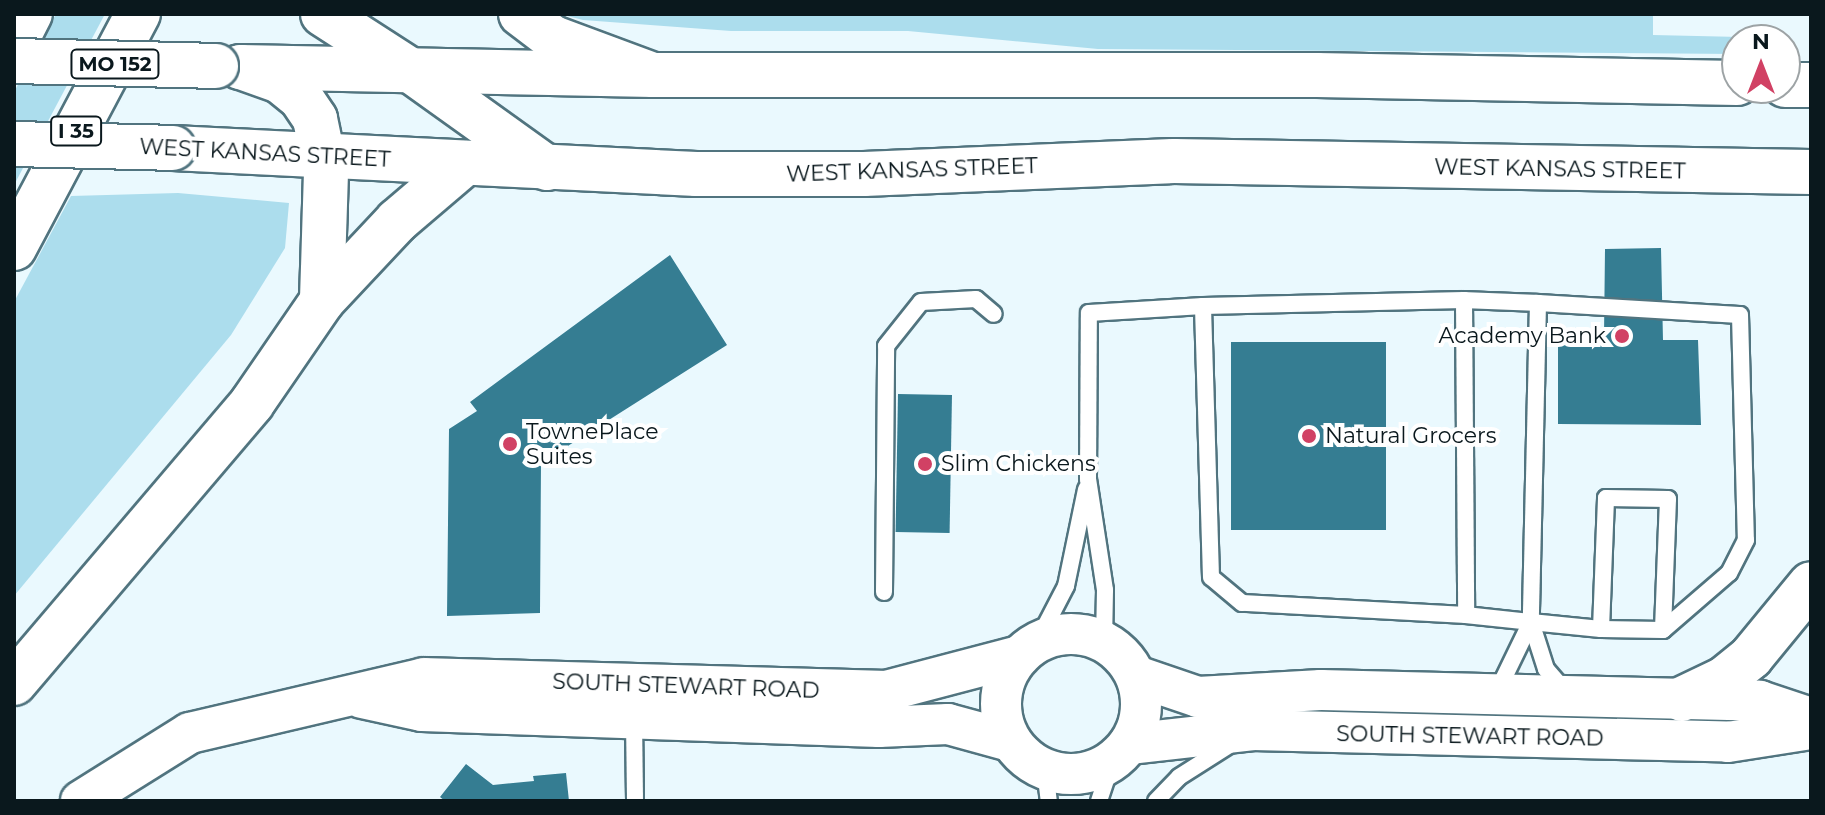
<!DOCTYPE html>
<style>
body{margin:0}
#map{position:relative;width:1825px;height:815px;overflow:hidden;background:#eaf9fe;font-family:Montserrat,sans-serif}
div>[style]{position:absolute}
.green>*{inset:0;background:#acdded}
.building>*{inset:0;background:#357d92;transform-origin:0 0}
.roads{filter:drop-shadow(2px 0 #51747f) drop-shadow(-2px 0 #51747f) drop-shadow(0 2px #51747f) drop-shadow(0 -2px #51747f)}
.service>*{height:16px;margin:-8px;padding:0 8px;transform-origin:8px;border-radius:8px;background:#fff}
.tertiary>*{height:40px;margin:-20px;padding:0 20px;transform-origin:20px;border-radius:20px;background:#fff}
.tertiary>.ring{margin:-20px;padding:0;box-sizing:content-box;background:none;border:40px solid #fff;border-radius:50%}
.secondary>*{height:44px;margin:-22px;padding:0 22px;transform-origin:22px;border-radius:22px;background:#fff}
.trunk>*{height:44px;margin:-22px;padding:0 22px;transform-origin:22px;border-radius:22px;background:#fff}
.motorway>*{height:44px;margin:-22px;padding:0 22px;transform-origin:22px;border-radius:22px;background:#fff}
.bridges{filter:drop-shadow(2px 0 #51747f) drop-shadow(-2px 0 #51747f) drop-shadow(0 2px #51747f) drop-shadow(0 -2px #51747f)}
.trunk-bridge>*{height:44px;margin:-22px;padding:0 22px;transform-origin:22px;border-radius:22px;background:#fff}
.dots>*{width:22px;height:22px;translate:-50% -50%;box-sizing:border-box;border:4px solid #fff;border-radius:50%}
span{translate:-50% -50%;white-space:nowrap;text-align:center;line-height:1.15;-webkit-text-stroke:8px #fff;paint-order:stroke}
.shield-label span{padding:2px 6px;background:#fff;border:2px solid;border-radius:6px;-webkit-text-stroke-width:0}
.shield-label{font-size:20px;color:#0a181d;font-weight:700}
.street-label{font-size:22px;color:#0a181d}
.poi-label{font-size:22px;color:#0a181d}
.right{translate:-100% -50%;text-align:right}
.left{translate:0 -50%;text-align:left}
.frame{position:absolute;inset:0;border:16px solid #0a181d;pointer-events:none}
.north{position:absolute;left:1721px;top:24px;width:80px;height:80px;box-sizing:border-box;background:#fff;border:2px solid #9da3a5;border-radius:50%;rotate:0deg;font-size:22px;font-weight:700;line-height:32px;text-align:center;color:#0a181d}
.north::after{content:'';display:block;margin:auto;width:28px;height:36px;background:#d14164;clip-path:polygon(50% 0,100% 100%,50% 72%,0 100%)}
</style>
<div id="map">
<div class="green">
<div style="clip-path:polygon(56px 14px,105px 14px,14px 185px,14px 92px)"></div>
<div style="clip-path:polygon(560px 14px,1653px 14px,1653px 35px,1741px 37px,1737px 40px,1736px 54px,1098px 49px,908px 31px,731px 31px,583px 20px)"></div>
<div style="clip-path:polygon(178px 193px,289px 203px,285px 248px,231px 335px,14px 596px,14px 302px,71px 196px)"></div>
</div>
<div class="building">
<div style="clip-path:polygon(1661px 248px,1663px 340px,1698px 340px,1701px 425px,1558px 424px,1558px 337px,1604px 336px,1605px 249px)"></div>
<div style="clip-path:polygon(670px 255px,727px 345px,541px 463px,540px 613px,447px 616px,449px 429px,477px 411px,470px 402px)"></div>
<div style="left:1231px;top:342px;width:155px;height:188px"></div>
<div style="left:898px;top:394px;width:54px;height:138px;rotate:1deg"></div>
<div style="clip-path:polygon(466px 764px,493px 785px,534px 781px,533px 776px,566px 773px,569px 801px,445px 801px,440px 797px)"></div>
</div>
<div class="roads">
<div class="service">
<div style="left:1464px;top:300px;width:74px;rotate:2.3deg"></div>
<div style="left:1538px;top:303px;width:319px;rotate:91.3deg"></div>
<div style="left:1531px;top:622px;width:65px;rotate:-173.9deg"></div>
<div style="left:1538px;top:303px;width:202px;rotate:3.4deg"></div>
<div style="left:1740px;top:315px;width:225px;rotate:88.5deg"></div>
<div style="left:1746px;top:540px;width:37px;rotate:117deg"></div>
<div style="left:1729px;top:573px;width:87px;rotate:139.2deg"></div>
<div style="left:1663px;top:630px;width:62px;rotate:-179.1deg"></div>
<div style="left:1601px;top:629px;width:131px;rotate:-87.8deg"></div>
<div style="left:1606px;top:498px;width:62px;rotate:0.9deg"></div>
<div style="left:1668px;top:499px;width:131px;rotate:92.2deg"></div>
<div style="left:884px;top:592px;width:246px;rotate:-89.5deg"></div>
<div style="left:886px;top:346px;width:56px;rotate:-51.5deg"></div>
<div style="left:921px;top:302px;width:55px;rotate:-3.1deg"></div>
<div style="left:976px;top:299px;width:23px;rotate:40deg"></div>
<div style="left:1531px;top:622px;width:70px;rotate:5.7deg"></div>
<div style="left:1037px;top:642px;width:63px;rotate:-62.6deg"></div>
<div style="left:1066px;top:586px;width:99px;rotate:-78.3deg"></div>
<div style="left:1104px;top:642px;width:52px;rotate:-88.9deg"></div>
<div style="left:1105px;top:590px;width:112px;rotate:-98.7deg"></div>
<div style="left:1088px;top:479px;width:166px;rotate:-89.7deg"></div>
<div style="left:1089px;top:313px;width:114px;rotate:-3.5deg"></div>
<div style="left:1203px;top:306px;width:261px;rotate:-1.3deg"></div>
<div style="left:1464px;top:300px;width:315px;rotate:89.6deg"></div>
<div style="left:1466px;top:615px;width:224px;rotate:-176.9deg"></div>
<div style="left:1242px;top:603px;width:40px;rotate:-140deg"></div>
<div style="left:1211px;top:577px;width:271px;rotate:-91.7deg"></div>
<div style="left:1497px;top:692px;width:78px;rotate:-64.1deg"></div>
<div style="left:1531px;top:622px;width:49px;rotate:72.3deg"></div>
<div style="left:1546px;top:669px;width:29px;rotate:49deg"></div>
<div style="left:634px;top:718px;width:83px;rotate:89.3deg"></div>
<div style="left:1045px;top:770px;width:31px;rotate:83deg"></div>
<div style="left:1099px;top:801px;width:41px;rotate:-71.6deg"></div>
<div style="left:1156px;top:801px;width:33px;rotate:-46deg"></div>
<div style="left:1179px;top:777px;width:62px;rotate:-32.4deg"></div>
</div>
<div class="tertiary">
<div class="ring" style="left:1001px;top:634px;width:100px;height:100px"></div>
<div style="left:1136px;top:676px;width:65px;rotate:18.7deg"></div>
<div style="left:1198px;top:697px;width:123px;rotate:-3.3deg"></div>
<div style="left:1321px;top:690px;width:439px;rotate:1.4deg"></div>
<div style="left:1760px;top:701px;width:54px;rotate:18.4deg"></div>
<div style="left:362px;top:698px;width:61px;rotate:12.2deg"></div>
<div style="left:422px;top:711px;width:457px;rotate:2deg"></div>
<div style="left:879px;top:727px;width:69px;rotate:-2.5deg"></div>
<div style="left:948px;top:724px;width:64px;rotate:15.3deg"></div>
<div style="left:1129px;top:744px;width:125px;rotate:-6.4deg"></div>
<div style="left:1253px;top:730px;width:475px;rotate:1.4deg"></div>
<div style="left:1728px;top:742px;width:84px;rotate:-8.9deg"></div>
<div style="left:81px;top:801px;width:128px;rotate:-32deg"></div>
<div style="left:190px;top:733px;width:240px;rotate:-13.2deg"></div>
<div style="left:424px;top:678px;width:462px;rotate:1.6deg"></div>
<div style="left:886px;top:691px;width:138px;rotate:-14.7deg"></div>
</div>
<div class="secondary">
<div style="left:1682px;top:699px;width:47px;rotate:-25.5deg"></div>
<div style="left:1724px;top:679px;width:35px;rotate:-39deg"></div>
<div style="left:1751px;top:657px;width:94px;rotate:-50.6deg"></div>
</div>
<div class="trunk">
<div style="left:240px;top:67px;width:413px;rotate:1.1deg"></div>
<div style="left:653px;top:75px;width:664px"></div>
<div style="left:1317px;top:75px;width:420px;rotate:1.1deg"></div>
<div style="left:1785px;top:85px;width:26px"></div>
<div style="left:173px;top:148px;width:524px;rotate:2.85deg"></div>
<div style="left:696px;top:174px;width:168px"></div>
<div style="left:864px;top:174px;width:310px;rotate:-2.4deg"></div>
<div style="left:1174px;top:161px;width:637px;rotate:0.99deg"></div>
</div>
<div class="motorway">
<div style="left:323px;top:14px;width:107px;rotate:32.8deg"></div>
<div style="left:413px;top:72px;width:165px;rotate:35.6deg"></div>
<div style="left:521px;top:14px;width:40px;rotate:37deg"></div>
<div style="left:553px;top:38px;width:107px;rotate:20.3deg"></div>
<div style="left:14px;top:45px;width:35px;rotate:-63deg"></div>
<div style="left:241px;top:67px;width:41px;rotate:19.7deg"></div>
<div style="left:280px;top:81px;width:27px;rotate:39deg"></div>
<div style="left:301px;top:98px;width:25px;rotate:56deg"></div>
<div style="left:315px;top:119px;width:54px;rotate:78.3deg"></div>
<div style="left:326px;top:172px;width:129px;rotate:91.8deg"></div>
<div style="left:14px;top:248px;width:265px;rotate:-62.1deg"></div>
<div style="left:14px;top:683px;width:367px;rotate:-49.6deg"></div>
<div style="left:252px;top:403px;width:124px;rotate:-55.5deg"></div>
<div style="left:322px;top:301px;width:110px;rotate:-46.8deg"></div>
<div style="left:397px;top:221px;width:89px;rotate:-40.5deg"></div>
</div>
</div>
<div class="bridges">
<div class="trunk-bridge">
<div style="left:14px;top:61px;width:202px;rotate:1.4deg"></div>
<div style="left:14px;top:144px;width:159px;rotate:1.4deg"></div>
</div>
</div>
<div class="dots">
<div style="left:1622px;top:336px;background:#d14164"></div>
<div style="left:1309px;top:436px;background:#d14164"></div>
<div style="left:510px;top:444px;background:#d14164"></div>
<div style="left:925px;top:464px;background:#d14164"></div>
</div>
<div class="shield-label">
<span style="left:115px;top:64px">MO 152</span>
<span style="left:76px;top:131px">I 35</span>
</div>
<div class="street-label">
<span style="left:265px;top:153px;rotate:3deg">WEST KANSAS STREET</span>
<span style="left:1560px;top:169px;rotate:1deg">WEST KANSAS STREET</span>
<span style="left:912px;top:170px;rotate:-2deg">WEST KANSAS STREET</span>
<span style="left:686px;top:686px;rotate:2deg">SOUTH STEWART ROAD</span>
<span style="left:1470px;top:736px;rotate:1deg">SOUTH STEWART ROAD</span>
</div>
<div class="poi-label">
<span class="right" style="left:1606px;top:336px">Academy Bank</span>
<span class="left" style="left:526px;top:444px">TownePlace<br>Suites</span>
<span class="left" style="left:1325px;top:436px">Natural Grocers</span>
<span class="left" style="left:941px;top:464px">Slim Chickens</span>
</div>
<div class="frame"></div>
<div class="north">N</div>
</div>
